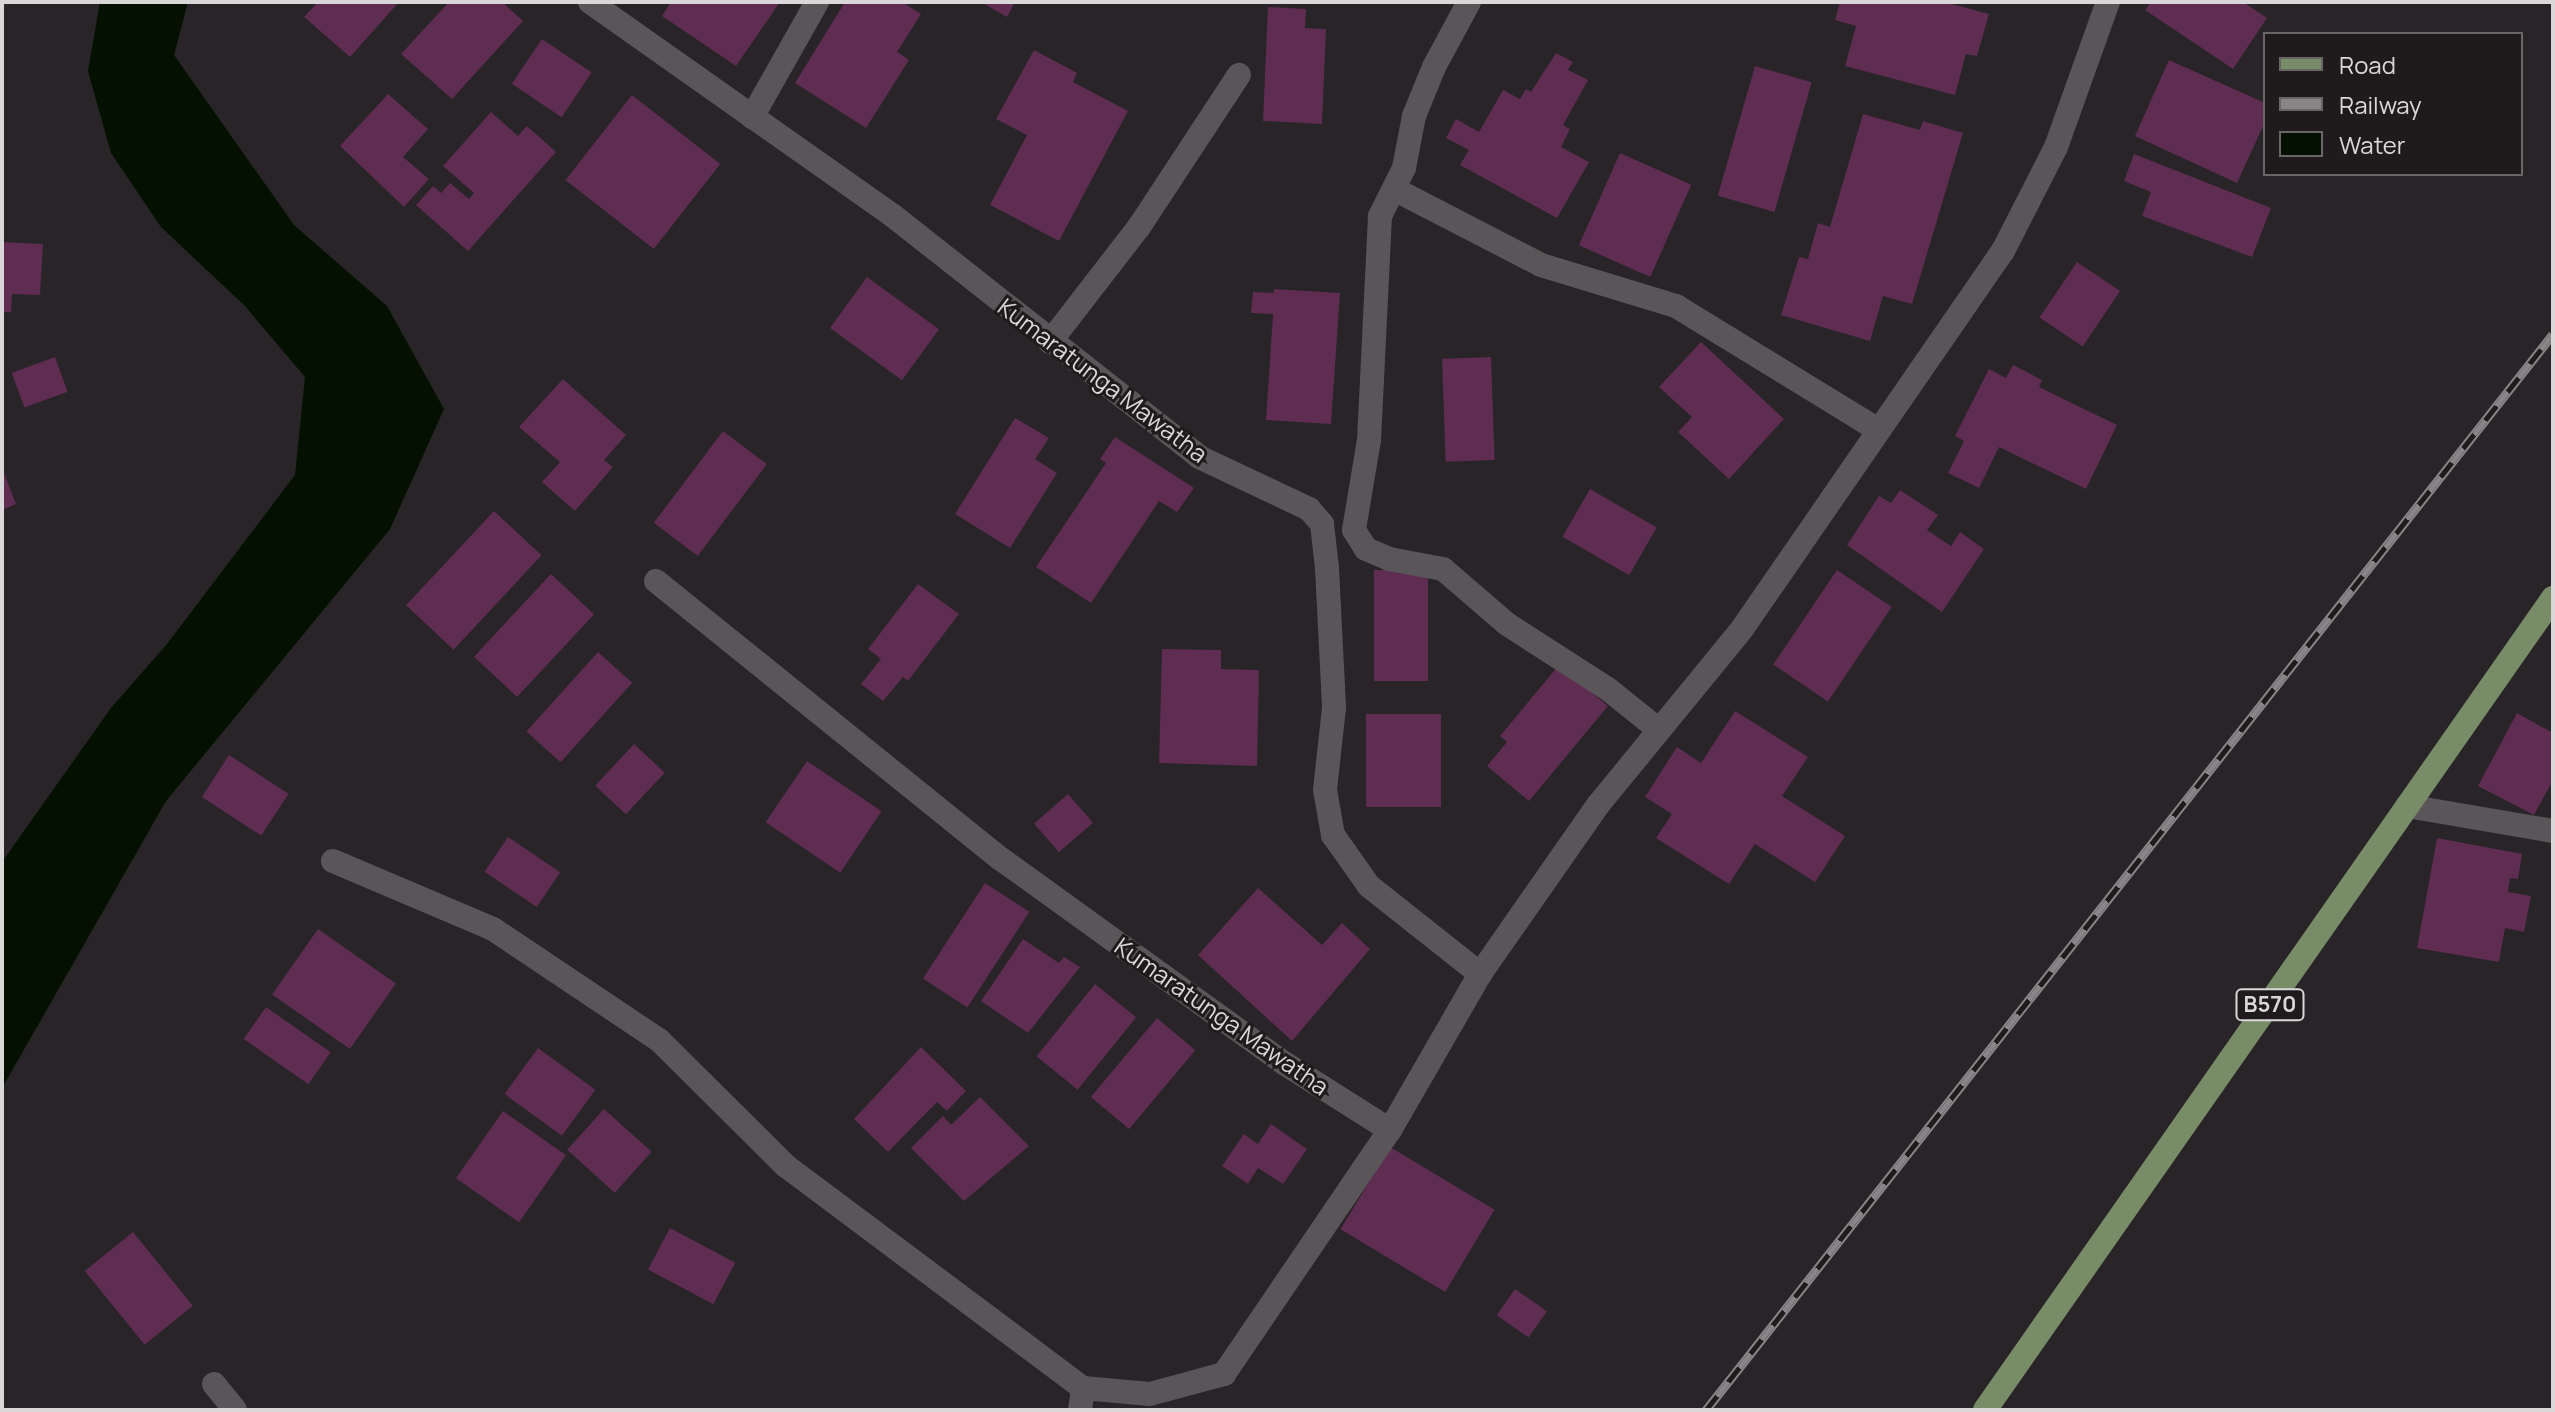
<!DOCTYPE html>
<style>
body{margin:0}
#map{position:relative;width:2555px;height:1412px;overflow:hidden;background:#282427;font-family:Manrope,sans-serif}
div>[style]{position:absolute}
.water>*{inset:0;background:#041000}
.building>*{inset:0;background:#5f2c52;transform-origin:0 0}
.street>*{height:24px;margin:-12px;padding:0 12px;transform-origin:12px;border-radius:12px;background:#5a5558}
.primary>*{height:24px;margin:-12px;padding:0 12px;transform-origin:12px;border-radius:12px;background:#798c68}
.rail>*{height:9px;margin-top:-4.5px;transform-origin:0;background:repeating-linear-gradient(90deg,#1f1b1d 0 18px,#888487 0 36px);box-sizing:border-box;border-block:2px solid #888487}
span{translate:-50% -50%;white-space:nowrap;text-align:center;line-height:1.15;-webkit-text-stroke:6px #1f1b1d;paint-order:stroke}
.shield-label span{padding:2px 6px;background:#1f1b1d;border:2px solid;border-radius:6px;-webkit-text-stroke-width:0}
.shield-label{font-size:22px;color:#dad7d9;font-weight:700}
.street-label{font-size:24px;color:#dad7d9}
.frame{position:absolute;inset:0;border:4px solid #dad7d9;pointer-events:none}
.legend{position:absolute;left:2263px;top:32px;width:260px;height:144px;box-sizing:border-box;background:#1f1b1d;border:2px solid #6a6668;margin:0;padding:10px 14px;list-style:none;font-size:24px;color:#dad7d9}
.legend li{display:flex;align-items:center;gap:16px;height:40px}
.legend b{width:40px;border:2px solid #6a6668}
</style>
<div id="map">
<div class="water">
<div style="clip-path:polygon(100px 2px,188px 2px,174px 55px,294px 225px,387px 306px,444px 409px,390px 529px,166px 801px,2px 1088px,2px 862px,111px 708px,167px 644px,295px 475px,305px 377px,245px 306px,161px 227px,111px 153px,88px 71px)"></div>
</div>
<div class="building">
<div style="clip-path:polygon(318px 2px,399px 2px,350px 57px,304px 17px)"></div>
<div style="clip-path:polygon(449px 2px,502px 2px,523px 21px,452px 99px,401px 54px)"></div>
<div style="clip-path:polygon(671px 2px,780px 2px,736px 66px,662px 16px)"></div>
<div style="clip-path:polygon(845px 2px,902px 2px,921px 14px,897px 52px,909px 60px,866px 128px,795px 83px)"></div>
<div style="clip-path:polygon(981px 2px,1015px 2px,1007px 17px)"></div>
<div style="clip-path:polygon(1840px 2px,1944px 2px,1989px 14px,1977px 56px,1966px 54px,1955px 95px,1845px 66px,1856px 26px,1835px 20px)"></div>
<div style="clip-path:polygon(2151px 2px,2243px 2px,2267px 18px,2233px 69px,2145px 10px)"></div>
<div style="clip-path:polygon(1268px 7px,1306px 9px,1305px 28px,1326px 29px,1322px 124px,1263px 121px)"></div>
<div style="left:542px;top:39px;width:60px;height:54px;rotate:34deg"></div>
<div style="clip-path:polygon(1034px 50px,1077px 73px,1073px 82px,1128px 111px,1059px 241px,990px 205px,1027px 135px,996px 119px)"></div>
<div style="clip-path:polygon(1556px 53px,1573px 62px,1568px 70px,1588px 80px,1563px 125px,1570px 129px,1561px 147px,1589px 162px,1557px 218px,1460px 165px,1469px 150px,1446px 138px,1456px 119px,1479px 132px,1503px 90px,1520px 99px,1526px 89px,1531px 92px)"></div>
<div style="clip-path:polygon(2169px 60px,2265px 103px,2265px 122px,2237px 183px,2135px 136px)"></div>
<div style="left:1755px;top:66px;width:59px;height:135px;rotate:16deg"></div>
<div style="clip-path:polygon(388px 94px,428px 129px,403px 157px,429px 179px,404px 207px,340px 146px)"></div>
<div style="left:632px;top:95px;width:112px;height:108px;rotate:38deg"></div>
<div style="clip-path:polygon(491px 112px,518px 136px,527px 126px,556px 152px,468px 251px,416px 205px,433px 186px,441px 193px,450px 183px,469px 199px,474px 193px,443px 166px)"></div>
<div style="clip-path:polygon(1863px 114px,1920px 130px,1923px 121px,1963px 133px,1912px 304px,1883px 296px,1870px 341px,1781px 315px,1799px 257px,1808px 259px,1818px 223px,1830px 227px)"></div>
<div style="left:1620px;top:153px;width:78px;height:101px;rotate:24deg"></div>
<div style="clip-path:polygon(2134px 154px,2271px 208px,2252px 257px,2142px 216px,2151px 192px,2124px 181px)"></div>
<div style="clip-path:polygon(2px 242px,43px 244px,40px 295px,12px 294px,11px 312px,2px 312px)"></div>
<div style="left:2077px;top:262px;width:52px;height:67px;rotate:34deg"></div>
<div style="left:867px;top:277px;width:89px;height:63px;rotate:36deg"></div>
<div style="clip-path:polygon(1274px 289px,1340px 293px,1331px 424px,1266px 420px,1273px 314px,1251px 313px,1253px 292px,1274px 293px)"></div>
<div style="clip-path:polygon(1701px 342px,1784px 419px,1729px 479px,1678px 432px,1692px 417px,1659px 387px)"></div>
<div style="left:55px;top:357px;width:37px;height:46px;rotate:70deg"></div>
<div style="left:1491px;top:357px;width:103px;height:49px;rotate:88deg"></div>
<div style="clip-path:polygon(2013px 365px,2042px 380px,2039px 387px,2117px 425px,2086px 489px,1999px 447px,1979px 488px,1948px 473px,1964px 441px,1955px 436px,1989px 369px,2006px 378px)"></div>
<div style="clip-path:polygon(563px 379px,626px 435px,604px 460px,613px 467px,575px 511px,542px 482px,560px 462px,519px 427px)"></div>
<div style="clip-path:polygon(1015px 418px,1049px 438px,1035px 459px,1057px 473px,1010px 548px,955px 514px)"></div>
<div style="left:723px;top:431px;width:55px;height:115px;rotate:37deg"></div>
<div style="clip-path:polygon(1115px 437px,1194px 488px,1177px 512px,1159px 501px,1091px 603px,1036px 567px,1106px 463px,1100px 459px)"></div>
<div style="clip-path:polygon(2px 468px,16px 504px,2px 510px)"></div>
<div style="left:1590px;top:489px;width:77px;height:55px;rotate:30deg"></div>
<div style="clip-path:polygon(1900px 490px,1938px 515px,1927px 530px,1951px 546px,1960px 532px,1984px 549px,1942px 612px,1847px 545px,1879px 496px,1891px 503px)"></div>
<div style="left:494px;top:511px;width:65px;height:129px;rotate:43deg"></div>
<div style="left:1374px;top:570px;width:54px;height:111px"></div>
<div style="left:1837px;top:570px;width:66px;height:114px;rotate:34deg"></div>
<div style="left:551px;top:574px;width:59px;height:113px;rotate:43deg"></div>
<div style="clip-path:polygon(918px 584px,959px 614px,908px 681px,903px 677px,883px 701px,861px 684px,881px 659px,868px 649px)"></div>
<div style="clip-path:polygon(1162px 649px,1221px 650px,1221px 669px,1259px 670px,1257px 766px,1159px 763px)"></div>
<div style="left:598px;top:652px;width:46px;height:107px;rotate:42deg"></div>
<div style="clip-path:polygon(1559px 665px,1608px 706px,1529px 801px,1487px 766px,1507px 742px,1500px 736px)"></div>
<div style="clip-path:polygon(1735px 711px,1808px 757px,1782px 796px,1845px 836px,1815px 882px,1755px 844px,1729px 884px,1656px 838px,1672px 814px,1645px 797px,1677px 747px,1701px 763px)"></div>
<div style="clip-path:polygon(2517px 713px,2553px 733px,2553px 780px,2534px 815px,2478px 786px)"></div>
<div style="left:1366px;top:714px;width:75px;height:93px"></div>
<div style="left:634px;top:744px;width:42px;height:57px;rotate:43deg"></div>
<div style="left:229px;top:755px;width:71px;height:50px;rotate:33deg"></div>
<div style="left:807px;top:761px;width:90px;height:74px;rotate:34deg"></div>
<div style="left:1068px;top:794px;width:38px;height:45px;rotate:49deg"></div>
<div style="left:508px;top:837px;width:63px;height:42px;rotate:34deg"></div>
<div style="clip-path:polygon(2437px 838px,2522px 854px,2518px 879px,2510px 878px,2508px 892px,2531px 896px,2524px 932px,2505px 928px,2499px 962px,2417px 948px)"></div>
<div style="left:985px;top:883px;width:53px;height:114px;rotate:33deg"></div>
<div style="clip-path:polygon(1258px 888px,1322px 945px,1342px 923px,1370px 949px,1292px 1041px,1198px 955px)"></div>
<div style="left:318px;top:929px;width:95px;height:80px;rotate:35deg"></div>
<div style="clip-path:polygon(1023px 939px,1059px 963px,1064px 957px,1080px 967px,1028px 1033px,981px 1001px)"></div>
<div style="left:1095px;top:984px;width:53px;height:93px;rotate:39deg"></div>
<div style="left:266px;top:1007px;width:79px;height:39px;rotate:35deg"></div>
<div style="left:1157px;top:1018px;width:50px;height:103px;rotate:40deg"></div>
<div style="clip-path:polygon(921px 1047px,966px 1091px,947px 1111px,937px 1102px,888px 1152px,854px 1119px)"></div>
<div style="left:538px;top:1048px;width:71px;height:57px;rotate:36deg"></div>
<div style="clip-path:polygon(980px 1097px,1029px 1146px,964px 1201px,911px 1148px,943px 1116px,951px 1125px)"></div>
<div style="left:604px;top:1109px;width:64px;height:55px;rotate:42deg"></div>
<div style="left:503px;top:1111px;width:77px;height:82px;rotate:35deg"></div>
<div style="clip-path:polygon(1271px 1124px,1307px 1149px,1283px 1184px,1258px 1168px,1248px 1184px,1222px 1166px,1244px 1134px,1258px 1144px)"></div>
<div style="left:1390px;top:1147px;width:122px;height:96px;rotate:31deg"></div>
<div style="left:670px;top:1228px;width:74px;height:47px;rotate:28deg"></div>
<div style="left:133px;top:1232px;width:95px;height:62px;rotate:51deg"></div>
<div style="left:1515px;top:1289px;width:39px;height:32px;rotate:35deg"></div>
</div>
<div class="street">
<div style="left:590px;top:2px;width:370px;rotate:35.2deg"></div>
<div style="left:892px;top:215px;width:391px;rotate:38.2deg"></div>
<div style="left:1199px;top:457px;width:122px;rotate:25.3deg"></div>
<div style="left:1309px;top:509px;width:20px;rotate:49deg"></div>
<div style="left:1322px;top:524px;width:44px;rotate:83.5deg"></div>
<div style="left:1327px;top:568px;width:140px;rotate:87.1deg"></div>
<div style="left:1334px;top:708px;width:82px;rotate:96.3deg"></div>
<div style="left:1325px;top:790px;width:46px;rotate:79.9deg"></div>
<div style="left:1333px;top:835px;width:62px;rotate:54.8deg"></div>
<div style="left:1369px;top:886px;width:142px;rotate:38.4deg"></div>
<div style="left:1469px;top:2px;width:74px;rotate:118.3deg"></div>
<div style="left:1434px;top:67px;width:53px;rotate:112.2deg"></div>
<div style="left:1414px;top:116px;width:53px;rotate:100.9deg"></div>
<div style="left:1404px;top:168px;width:54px;rotate:116.6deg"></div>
<div style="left:1380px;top:216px;width:224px;rotate:92.8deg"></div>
<div style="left:1369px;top:440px;width:91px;rotate:99.5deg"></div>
<div style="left:1354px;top:530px;width:22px;rotate:58deg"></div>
<div style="left:1366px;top:549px;width:25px;rotate:23deg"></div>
<div style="left:1389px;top:559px;width:55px;rotate:10.5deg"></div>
<div style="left:1443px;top:569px;width:84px;rotate:40.7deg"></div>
<div style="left:1507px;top:624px;width:120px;rotate:32.8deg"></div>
<div style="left:1608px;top:689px;width:65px;rotate:38.8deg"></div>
<div style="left:752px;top:117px;width:132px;rotate:-60.5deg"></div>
<div style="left:1394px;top:189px;width:165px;rotate:27.3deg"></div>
<div style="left:1541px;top:265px;width:141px;rotate:16.9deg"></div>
<div style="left:1676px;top:306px;width:236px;rotate:31.5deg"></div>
<div style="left:1050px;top:342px;width:145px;rotate:-52.3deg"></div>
<div style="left:1139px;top:227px;width:182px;rotate:-56.7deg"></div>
<div style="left:656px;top:581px;width:443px;rotate:38.9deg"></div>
<div style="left:1001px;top:859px;width:349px;rotate:35.8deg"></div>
<div style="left:1284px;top:1063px;width:125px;rotate:32.3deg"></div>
<div style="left:2407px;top:806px;width:148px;rotate:9.7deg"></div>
<div style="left:333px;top:861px;width:174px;rotate:23deg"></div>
<div style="left:493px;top:929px;width:200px;rotate:33.8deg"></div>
<div style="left:659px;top:1040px;width:179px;rotate:44.8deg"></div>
<div style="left:786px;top:1166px;width:371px;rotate:36.8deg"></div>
<div style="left:214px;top:1384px;width:33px;rotate:51deg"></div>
<div style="left:1080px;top:1410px;width:22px;rotate:-82deg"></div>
<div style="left:1083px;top:1388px;width:67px;rotate:5.1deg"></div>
<div style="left:1150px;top:1394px;width:77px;rotate:-15.1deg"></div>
<div style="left:1224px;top:1374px;width:295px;rotate:-55.8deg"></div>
<div style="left:1390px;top:1130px;width:180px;rotate:-60deg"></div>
<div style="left:1480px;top:974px;width:206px;rotate:-55.1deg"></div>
<div style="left:1598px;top:805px;width:227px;rotate:-50.7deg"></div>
<div style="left:1742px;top:629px;width:459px;rotate:-55.4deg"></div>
<div style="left:2003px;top:251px;width:117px;rotate:-63deg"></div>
<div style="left:2056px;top:147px;width:154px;rotate:-70.3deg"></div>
</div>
<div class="primary">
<div style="left:1985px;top:1410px;width:991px;rotate:-55.03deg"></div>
</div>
<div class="rail">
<div style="left:1706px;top:1410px;width:1369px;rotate:-51.79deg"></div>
</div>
<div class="shield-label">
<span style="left:2270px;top:1005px">B570</span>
</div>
<div class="street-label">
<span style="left:1103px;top:380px;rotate:37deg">Kumaratunga Mawatha</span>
<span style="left:1222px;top:1016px;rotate:35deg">Kumaratunga Mawatha</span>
</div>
<div class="frame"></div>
<ul class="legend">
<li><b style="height:10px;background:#798c68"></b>Road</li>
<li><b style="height:10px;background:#888487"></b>Railway</li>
<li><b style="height:22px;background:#041000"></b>Water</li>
</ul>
</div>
